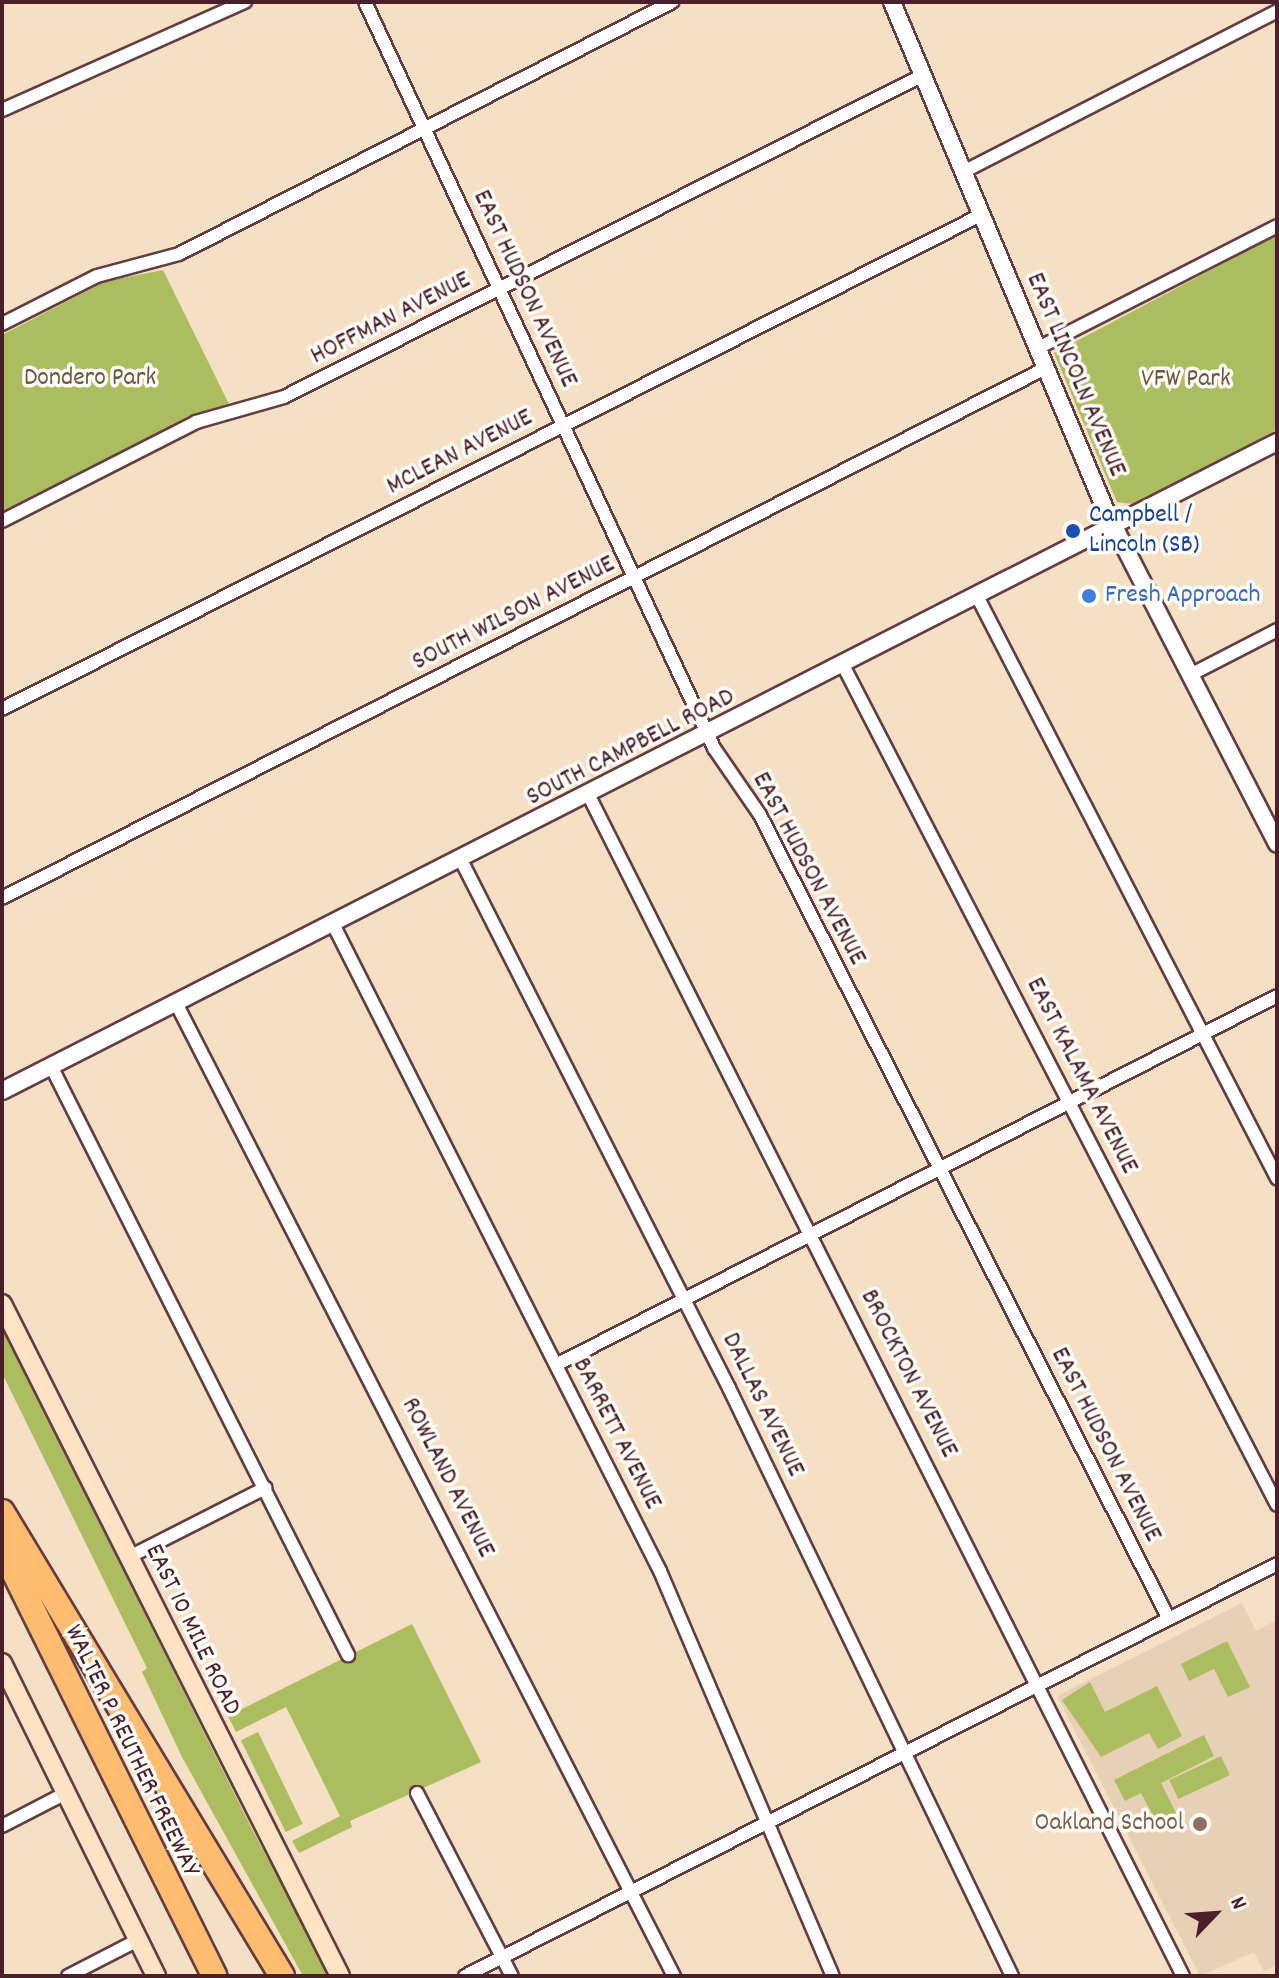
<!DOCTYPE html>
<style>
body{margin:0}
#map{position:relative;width:1279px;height:1978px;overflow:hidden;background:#f5e0c5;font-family:Dekko,sans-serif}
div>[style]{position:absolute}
.built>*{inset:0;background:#e7d0b5}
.green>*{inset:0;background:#acbd60;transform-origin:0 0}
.roads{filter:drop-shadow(2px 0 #643c42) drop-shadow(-2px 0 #643c42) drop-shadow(0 2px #643c42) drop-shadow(0 -2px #643c42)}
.minor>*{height:12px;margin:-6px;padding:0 6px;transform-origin:6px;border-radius:6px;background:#fff}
.tertiary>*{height:16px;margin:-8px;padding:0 8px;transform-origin:8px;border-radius:8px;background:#fff}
.secondary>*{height:18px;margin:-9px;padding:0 9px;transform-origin:9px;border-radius:9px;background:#fee4c5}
.motorway>*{height:24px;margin:-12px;padding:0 12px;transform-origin:12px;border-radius:12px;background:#fdbc6f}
.dots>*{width:22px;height:22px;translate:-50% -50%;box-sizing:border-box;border:4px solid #fdfcf7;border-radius:50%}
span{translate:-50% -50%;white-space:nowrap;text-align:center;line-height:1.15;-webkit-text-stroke:7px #fdfcf7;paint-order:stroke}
.street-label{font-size:26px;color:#4a1f2b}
.park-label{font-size:26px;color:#6c563e}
.transit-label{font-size:26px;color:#164399}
.left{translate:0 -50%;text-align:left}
.shop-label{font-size:26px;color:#366cbe}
.education-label{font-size:26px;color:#785e54}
.right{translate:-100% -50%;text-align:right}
.frame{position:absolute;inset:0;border:4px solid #4a1f2b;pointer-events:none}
.north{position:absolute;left:1175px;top:1874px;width:80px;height:80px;-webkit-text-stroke:6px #fdfcf7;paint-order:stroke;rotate:65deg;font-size:22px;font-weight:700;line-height:32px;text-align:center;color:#4a1f2b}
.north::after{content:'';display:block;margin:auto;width:28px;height:36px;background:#4a1f2b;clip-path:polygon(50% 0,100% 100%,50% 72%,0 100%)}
</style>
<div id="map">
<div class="built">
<div style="clip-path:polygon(1242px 1603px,1256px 1631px,1277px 1620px,1277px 1965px,1264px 1971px,1254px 1952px,1200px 1976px,1057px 1696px)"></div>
</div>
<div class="green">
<div style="clip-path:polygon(1277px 235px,1277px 430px,1133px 504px,1117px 502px,1054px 353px)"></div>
<div style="clip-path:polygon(163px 270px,229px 404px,2px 514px,2px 335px,106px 281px)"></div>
<div style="clip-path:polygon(2px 1327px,251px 1827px,330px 1976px,303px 1976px,182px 1757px,142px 1672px,147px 1668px,2px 1373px)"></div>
<div style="clip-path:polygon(412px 1624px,481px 1762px,350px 1821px,352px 1827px,299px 1853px,292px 1841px,340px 1816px,286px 1707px,236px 1732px,228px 1716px)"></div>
<div style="clip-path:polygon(1227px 1641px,1250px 1687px,1228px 1697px,1214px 1669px,1189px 1681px,1181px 1664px)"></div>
<div style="clip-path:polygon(1090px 1682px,1105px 1712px,1157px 1686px,1182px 1736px,1158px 1749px,1149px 1733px,1101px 1757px,1062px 1700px)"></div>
<div style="left:258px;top:1732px;width:102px;height:19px;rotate:64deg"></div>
<div style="clip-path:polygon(1204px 1735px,1214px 1756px,1161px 1783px,1176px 1813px,1157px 1823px,1141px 1793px,1125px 1801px,1114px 1780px)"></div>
<div style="left:1221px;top:1756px;width:21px;height:57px;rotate:65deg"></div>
</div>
<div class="roads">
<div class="minor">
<div style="left:365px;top:2px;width:824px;rotate:64.93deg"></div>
<div style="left:714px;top:748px;width:81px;rotate:55.5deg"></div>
<div style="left:760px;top:815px;width:902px;rotate:63.04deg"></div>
<div style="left:2px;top:110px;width:266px;rotate:-24deg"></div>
<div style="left:963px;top:172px;width:353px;rotate:-27.1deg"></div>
<div style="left:2px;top:324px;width:106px;rotate:-26.8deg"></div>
<div style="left:97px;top:276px;width:85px;rotate:-15deg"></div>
<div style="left:179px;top:254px;width:554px;rotate:-27.07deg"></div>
<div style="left:1038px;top:348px;width:268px;rotate:-27deg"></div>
<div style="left:2px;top:521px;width:218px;rotate:-27deg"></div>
<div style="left:196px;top:422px;width:91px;rotate:-15.9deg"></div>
<div style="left:284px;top:397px;width:716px;rotate:-26.74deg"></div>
<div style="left:978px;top:598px;width:653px;rotate:62.73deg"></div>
<div style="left:844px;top:667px;width:943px;rotate:62.67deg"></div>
<div style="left:1190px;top:675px;width:98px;rotate:-27.3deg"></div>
<div style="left:2px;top:709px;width:1097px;rotate:-26.78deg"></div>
<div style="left:589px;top:796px;width:1321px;rotate:63.28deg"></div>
<div style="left:461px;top:860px;width:592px;rotate:63.09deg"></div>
<div style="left:729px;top:1388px;width:653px;rotate:64.3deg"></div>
<div style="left:2px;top:898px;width:1171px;rotate:-26.92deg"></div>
<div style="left:333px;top:924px;width:725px;rotate:63.19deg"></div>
<div style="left:660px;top:1571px;width:440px;rotate:66.9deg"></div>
<div style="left:176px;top:1003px;width:1093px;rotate:62.9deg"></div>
<div style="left:51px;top:1066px;width:660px;rotate:63.24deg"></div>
<div style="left:556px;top:1365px;width:810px;rotate:-27.1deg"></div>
<div style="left:129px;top:1557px;width:153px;rotate:-26.9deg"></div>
<div style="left:417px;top:1793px;width:206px;rotate:62.6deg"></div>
<div style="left:2px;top:1826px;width:70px;rotate:-27.3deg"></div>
<div style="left:68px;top:1976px;width:79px;rotate:-27.2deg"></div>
<div style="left:465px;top:1976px;width:911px;rotate:-26.9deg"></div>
</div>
<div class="tertiary">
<div style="left:892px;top:2px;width:552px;rotate:67.2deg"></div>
<div style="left:1106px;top:511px;width:374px;rotate:62.8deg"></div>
<div style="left:2px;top:1091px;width:1431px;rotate:-26.98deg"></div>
</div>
<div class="secondary">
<div style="left:2px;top:1304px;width:752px;rotate:63.3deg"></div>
<div style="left:2px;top:1663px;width:349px;rotate:63.8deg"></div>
</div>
<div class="motorway">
<div style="left:2px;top:1512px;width:542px;rotate:58.89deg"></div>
<div style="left:2px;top:1548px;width:478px;rotate:63.6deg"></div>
</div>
</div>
<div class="dots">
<div style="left:1073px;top:531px;background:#1a4fb4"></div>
<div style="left:1089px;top:596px;background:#3f7fe0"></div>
<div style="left:1200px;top:1824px;background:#8d6e63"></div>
</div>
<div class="street-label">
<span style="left:524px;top:289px;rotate:65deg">EAST HUDSON AVENUE</span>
<span style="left:391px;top:319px;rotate:-27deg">HOFFMAN AVENUE</span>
<span style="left:1075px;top:375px;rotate:67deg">EAST LINCOLN AVENUE</span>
<span style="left:460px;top:453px;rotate:-27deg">MCLEAN AVENUE</span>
<span style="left:514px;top:614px;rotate:-27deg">SOUTH WILSON AVENUE</span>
<span style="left:631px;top:748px;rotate:-27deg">SOUTH CAMPBELL ROAD</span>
<span style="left:808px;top:869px;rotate:62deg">EAST HUDSON AVENUE</span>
<span style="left:1081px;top:1076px;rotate:63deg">EAST KALAMA AVENUE</span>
<span style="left:908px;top:1374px;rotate:63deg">BROCKTON AVENUE</span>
<span style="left:762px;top:1405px;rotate:64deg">DALLAS AVENUE</span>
<span style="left:616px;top:1434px;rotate:63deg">BARRETT AVENUE</span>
<span style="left:1105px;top:1445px;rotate:63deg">EAST HUDSON AVENUE</span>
<span style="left:447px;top:1478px;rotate:63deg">ROWLAND AVENUE</span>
<span style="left:192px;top:1630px;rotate:64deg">EAST 10 MILE ROAD</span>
<span style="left:131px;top:1751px;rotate:64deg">WALTER P REUTHER FREEWAY</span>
</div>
<div class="park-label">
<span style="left:90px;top:379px">Dondero Park</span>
<span style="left:1186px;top:380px">VFW Park</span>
</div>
<div class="transit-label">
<span class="left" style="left:1089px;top:531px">Campbell /<br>Lincoln (SB)</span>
</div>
<div class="shop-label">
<span class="left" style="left:1105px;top:596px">Fresh Approach</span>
</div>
<div class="education-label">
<span class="right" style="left:1184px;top:1824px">Oakland School</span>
</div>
<div class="frame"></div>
<div class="north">N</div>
</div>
